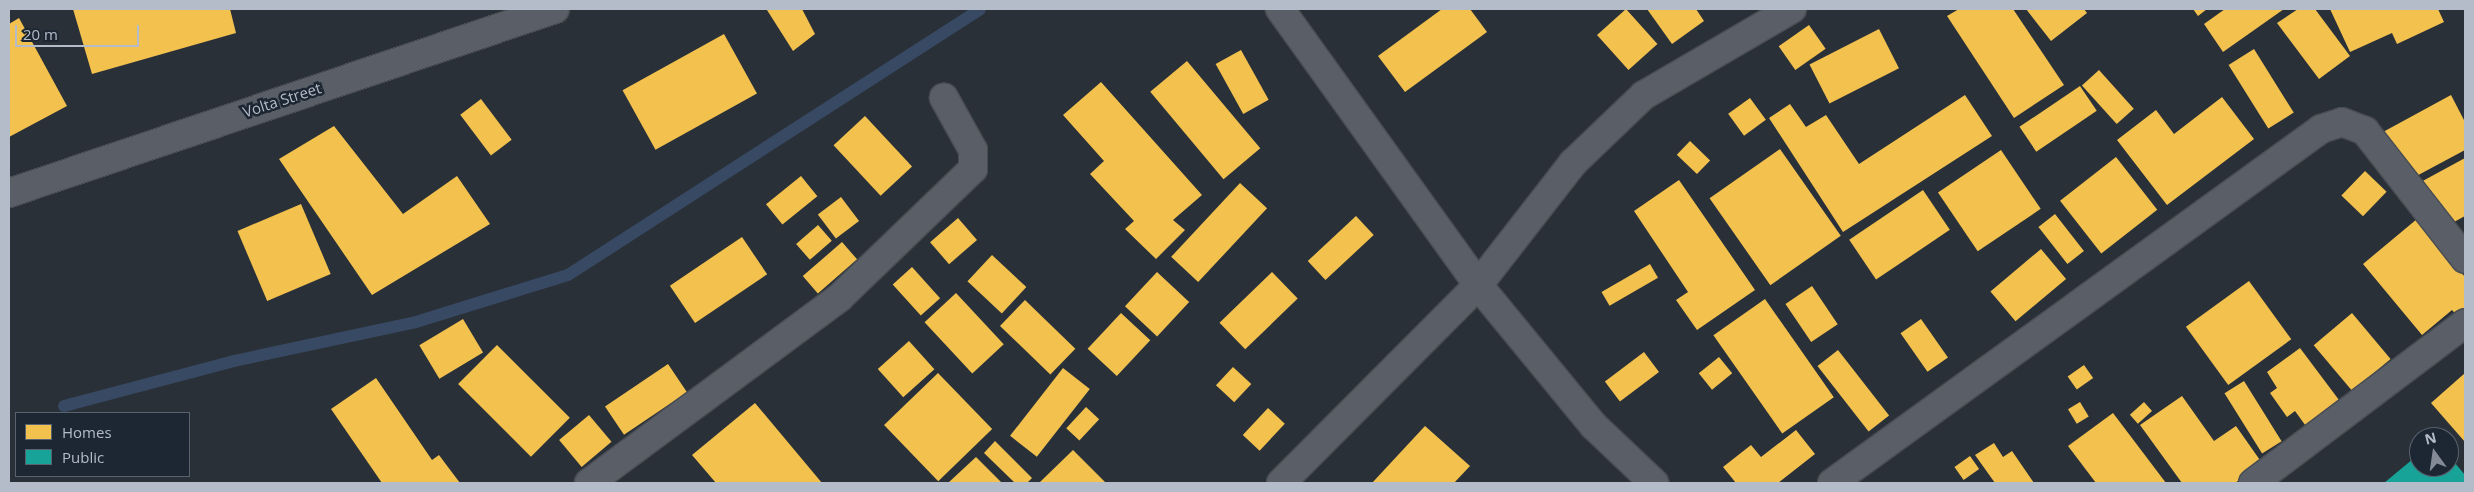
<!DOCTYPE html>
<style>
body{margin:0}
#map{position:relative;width:2474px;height:492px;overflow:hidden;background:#2a3038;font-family:"Open Sans",sans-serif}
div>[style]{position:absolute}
.homes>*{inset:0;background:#f2c14e;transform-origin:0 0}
.public>*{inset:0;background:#17a398}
.stream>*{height:12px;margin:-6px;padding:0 6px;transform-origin:6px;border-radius:6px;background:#384963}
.roads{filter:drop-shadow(1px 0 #484c53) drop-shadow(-1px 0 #484c53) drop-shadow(0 1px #484c53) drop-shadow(0 -1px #484c53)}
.minor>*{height:28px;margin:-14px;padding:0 14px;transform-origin:14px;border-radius:14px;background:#5a5e66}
span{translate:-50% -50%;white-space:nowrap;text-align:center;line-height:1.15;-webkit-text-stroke:5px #1d2633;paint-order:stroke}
.street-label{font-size:15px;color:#b4bcc9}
.frame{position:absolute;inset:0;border:10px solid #b4bcc9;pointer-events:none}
.legend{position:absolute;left:15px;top:412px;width:175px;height:65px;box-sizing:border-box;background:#1d2633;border:1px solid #59626f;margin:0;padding:6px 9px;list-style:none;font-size:15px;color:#b4bcc9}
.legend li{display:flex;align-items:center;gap:10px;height:25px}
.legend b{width:25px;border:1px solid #59626f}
.north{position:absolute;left:2409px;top:427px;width:50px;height:50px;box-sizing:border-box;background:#1d2633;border:1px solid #59626f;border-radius:50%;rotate:346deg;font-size:14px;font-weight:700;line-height:20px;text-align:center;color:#b4bcc9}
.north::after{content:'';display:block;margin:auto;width:18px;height:22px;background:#848b96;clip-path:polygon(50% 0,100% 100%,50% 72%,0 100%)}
.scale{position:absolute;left:15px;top:25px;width:124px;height:22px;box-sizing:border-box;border:2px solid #b4bcc9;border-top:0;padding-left:6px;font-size:15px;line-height:18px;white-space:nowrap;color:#b4bcc9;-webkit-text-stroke:4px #1d2633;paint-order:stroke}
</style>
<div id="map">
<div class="homes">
<div style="clip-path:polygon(73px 9px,230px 9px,236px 33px,92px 74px)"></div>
<div style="clip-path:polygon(802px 9px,815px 34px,793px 51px,767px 10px)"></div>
<div style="clip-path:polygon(1442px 9px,1470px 9px,1487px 32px,1405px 92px,1378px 56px)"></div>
<div style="left:1626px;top:9px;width:47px;height:39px;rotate:48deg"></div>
<div style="clip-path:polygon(1647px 9px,1696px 9px,1704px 21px,1672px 44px)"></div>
<div style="clip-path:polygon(1959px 9px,2013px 9px,2064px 85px,2014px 118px,1947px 16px)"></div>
<div style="clip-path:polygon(2026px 9px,2084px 9px,2087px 13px,2051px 41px)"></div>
<div style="clip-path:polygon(2193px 9px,2207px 9px,2198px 16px)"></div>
<div style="clip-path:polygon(2225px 9px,2284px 9px,2223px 52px,2204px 24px)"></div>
<div style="clip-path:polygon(2298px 9px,2315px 9px,2350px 56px,2319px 79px,2277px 23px)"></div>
<div style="clip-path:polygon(2330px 9px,2438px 9px,2444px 22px,2397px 44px,2392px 33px,2350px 52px)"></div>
<div style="clip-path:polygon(19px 18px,67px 106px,9px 137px,9px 24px)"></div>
<div style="left:1809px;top:25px;width:29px;height:37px;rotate:55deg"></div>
<div style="left:1879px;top:29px;width:44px;height:78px;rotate:63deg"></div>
<div style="left:724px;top:34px;width:68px;height:116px;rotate:61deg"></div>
<div style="left:2254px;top:49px;width:75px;height:30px;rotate:58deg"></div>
<div style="left:1241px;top:50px;width:57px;height:29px;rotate:61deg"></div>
<div style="left:1187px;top:61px;width:114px;height:48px;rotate:50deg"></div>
<div style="left:2099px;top:70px;width:52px;height:23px;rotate:48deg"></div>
<div style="clip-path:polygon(1101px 82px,1202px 195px,1173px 220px,1185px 230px,1156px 259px,1125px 229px,1134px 221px,1090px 174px,1104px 161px,1063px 115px)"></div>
<div style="left:2080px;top:86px;width:30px;height:73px;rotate:56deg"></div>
<div style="clip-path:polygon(1965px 95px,1992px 136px,1843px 232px,1769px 118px,1790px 104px,1806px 127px,1826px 115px,1859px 164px)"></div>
<div style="clip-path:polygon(2451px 95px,2465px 122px,2465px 150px,2409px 180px,2383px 132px)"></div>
<div style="clip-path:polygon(2222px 97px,2254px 139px,2167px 205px,2117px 140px,2156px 110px,2174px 134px)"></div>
<div style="left:1750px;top:98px;width:27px;height:27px;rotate:54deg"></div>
<div style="left:481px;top:99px;width:51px;height:26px;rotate:53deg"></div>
<div style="left:865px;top:116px;width:69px;height:43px;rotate:47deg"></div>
<div style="clip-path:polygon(334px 126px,403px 214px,457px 176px,490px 224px,372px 295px,279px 159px)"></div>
<div style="left:1690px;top:141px;width:28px;height:19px;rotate:44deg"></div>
<div style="left:1780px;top:149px;width:106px;height:86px;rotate:55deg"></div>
<div style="left:2001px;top:150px;width:71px;height:76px;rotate:56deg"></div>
<div style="left:2116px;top:157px;width:67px;height:71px;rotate:52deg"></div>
<div style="clip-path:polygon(2465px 158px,2465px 216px,2443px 228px,2419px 183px)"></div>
<div style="left:2365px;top:171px;width:30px;height:34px;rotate:44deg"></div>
<div style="left:801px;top:176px;width:26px;height:45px;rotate:51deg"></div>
<div style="clip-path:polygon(1679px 180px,1755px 290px,1697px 330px,1676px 300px,1688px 292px,1634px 211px)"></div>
<div style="left:1240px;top:183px;width:37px;height:101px;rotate:43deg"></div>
<div style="left:1923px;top:190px;width:48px;height:89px;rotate:56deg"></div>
<div style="left:841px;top:197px;width:30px;height:29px;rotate:53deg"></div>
<div style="left:301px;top:204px;width:76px;height:69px;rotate:67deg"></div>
<div style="left:2055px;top:214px;width:47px;height:21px;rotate:52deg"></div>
<div style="left:1356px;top:216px;width:26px;height:66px;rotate:47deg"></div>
<div style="left:958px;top:218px;width:29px;height:37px;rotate:49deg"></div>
<div style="clip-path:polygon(2417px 219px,2465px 277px,2465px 319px,2462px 321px,2452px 310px,2422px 335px,2363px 264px)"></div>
<div style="left:818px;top:225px;width:21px;height:29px;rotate:49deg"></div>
<div style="left:742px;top:237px;width:45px;height:87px;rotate:56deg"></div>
<div style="left:842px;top:242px;width:23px;height:52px;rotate:49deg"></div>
<div style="left:2041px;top:249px;width:39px;height:66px;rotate:50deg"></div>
<div style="left:992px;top:255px;width:47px;height:36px;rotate:43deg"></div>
<div style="left:1650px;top:264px;width:16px;height:56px;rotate:60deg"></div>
<div style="left:912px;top:267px;width:42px;height:26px;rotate:48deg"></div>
<div style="left:1157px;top:272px;width:44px;height:47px;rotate:43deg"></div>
<div style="left:1272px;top:272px;width:37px;height:73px;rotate:46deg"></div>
<div style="left:2249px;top:281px;width:72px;height:78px;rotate:54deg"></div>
<div style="left:1812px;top:286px;width:46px;height:32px;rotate:56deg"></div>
<div style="left:956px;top:293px;width:70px;height:43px;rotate:47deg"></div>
<div style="left:1765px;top:299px;width:120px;height:63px;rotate:55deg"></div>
<div style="left:1025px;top:300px;width:70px;height:36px;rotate:44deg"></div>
<div style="left:1121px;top:313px;width:40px;height:49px;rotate:43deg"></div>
<div style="left:2352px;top:313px;width:60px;height:50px;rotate:50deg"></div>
<div style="left:463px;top:319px;width:39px;height:51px;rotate:59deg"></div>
<div style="left:1921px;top:319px;width:47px;height:25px;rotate:55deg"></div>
<div style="left:909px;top:341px;width:38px;height:42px;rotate:48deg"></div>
<div style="left:497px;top:345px;width:103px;height:55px;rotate:45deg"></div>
<div style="clip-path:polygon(2300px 348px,2342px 404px,2308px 429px,2295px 411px,2287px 417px,2270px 393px,2277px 388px,2267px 372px)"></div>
<div style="left:1838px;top:350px;width:83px;height:26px;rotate:52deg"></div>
<div style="left:1644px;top:352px;width:25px;height:49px;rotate:53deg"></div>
<div style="left:1719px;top:357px;width:21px;height:26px;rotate:51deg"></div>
<div style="left:668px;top:364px;width:34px;height:76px;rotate:56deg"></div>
<div style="left:2084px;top:365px;width:16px;height:20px;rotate:55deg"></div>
<div style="left:1233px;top:367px;width:25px;height:25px;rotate:43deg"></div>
<div style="left:1063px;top:368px;width:34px;height:86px;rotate:38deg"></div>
<div style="left:938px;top:373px;width:78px;height:75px;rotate:46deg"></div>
<div style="clip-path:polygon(2465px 373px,2465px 442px,2431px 403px)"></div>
<div style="clip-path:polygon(376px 378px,432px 460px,439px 455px,460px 483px,382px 483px,331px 409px)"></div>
<div style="left:2244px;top:381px;width:71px;height:23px;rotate:58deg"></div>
<div style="clip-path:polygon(2182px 396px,2214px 441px,2236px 426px,2262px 463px,2235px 483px,2182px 483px,2140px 425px)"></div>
<div style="left:2080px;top:402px;width:17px;height:14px;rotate:59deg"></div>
<div style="left:2144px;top:402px;width:12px;height:19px;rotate:48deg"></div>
<div style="clip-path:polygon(755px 403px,822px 483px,716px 483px,692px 455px)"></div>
<div style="left:1086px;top:407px;width:18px;height:29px;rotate:43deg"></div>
<div style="left:1268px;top:408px;width:23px;height:37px;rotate:43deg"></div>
<div style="clip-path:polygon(2113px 413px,2166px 483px,2096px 483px,2068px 446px)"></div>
<div style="left:589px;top:415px;width:35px;height:39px;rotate:50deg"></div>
<div style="clip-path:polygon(1425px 426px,1470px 466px,1454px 483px,1372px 483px)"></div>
<div style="clip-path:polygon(1796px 430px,1815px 454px,1778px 483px,1736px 483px,1723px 467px,1751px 445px,1761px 457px)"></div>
<div style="clip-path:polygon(995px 441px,1032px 478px,1027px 483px,1015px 483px,984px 453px)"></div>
<div style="clip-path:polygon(1994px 443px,2003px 457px,2012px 451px,2034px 483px,1995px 483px,1975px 455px)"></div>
<div style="clip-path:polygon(1073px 450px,1106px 483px,1039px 483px)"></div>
<div style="left:1970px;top:456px;width:16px;height:19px;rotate:55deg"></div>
<div style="clip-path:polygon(976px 457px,1002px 483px,948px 483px)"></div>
</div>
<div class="public">
<div style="clip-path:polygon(2419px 454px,2419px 467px,2449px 467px,2449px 456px,2465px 475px,2465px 483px,2384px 483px)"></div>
</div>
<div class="stream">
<div style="left:64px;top:406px;width:176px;rotate:-14.8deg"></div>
<div style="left:234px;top:361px;width:186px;rotate:-12.1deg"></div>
<div style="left:416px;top:322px;width:159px;rotate:-17.2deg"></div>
<div style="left:568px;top:275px;width:490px;rotate:-32.8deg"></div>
</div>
<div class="roads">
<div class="minor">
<div style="left:1280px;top:9px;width:340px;rotate:54.3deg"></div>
<div style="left:1478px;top:285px;width:183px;rotate:50.6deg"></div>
<div style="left:1594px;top:426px;width:83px;rotate:43.5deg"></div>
<div style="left:9px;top:193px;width:576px;rotate:-18.62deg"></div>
<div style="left:589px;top:483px;width:311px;rotate:-36.5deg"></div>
<div style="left:839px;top:298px;width:186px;rotate:-43.9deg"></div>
<div style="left:973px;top:169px;width:19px;rotate:-90deg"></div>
<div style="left:973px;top:150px;width:60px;rotate:-119.1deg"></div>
<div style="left:1281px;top:483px;width:279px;rotate:-45.1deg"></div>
<div style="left:1478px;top:285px;width:155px;rotate:-52.1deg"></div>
<div style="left:1573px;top:163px;width:98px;rotate:-43.8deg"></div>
<div style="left:1644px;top:95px;width:171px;rotate:-30.2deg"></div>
<div style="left:1832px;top:483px;width:604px;rotate:-35.9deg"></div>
<div style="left:2321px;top:129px;width:22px;rotate:-18deg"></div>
<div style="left:2342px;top:122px;width:25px;rotate:21deg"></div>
<div style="left:2365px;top:131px;width:162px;rotate:52deg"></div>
<div style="left:2253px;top:483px;width:266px;rotate:-37deg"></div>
</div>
</div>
<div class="street-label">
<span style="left:282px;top:100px;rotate:-18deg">Volta Street</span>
</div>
<div class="frame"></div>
<ul class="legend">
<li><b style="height:14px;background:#f2c14e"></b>Homes</li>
<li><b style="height:14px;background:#17a398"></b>Public</li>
</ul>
<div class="north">N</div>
<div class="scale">20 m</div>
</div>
